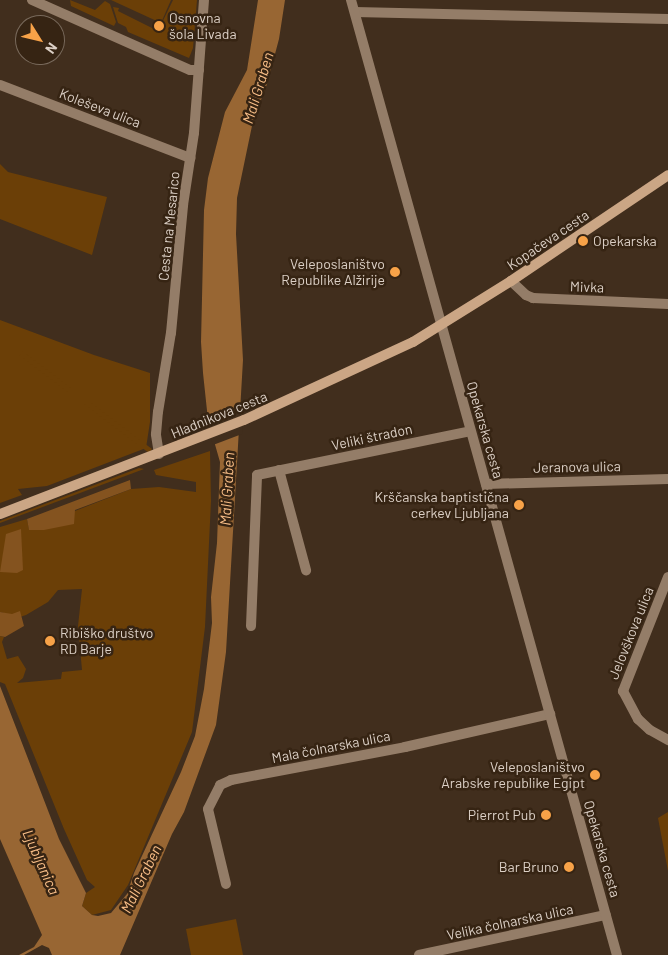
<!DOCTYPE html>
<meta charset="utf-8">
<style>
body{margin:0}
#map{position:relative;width:668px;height:955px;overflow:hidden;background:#412e1d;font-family:Barlow,sans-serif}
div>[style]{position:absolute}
.green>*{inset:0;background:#6b3f07;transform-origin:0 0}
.forest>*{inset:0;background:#84531f}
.water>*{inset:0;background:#986633}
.pier>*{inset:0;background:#412e1d}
.minor>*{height:10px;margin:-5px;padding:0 5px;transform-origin:5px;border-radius:5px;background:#947d68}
.tertiary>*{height:10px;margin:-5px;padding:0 5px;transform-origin:5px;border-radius:5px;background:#947d68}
.secondary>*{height:10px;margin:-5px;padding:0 5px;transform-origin:5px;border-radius:5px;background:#cba685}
.dots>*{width:14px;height:14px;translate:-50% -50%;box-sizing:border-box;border:2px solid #362413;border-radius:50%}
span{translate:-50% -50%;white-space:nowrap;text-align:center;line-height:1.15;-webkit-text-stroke:5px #362413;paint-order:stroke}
.poi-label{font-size:14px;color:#dcd0c6}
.left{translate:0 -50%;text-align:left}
.right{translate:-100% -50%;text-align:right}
.street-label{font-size:14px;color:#dcd0c6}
.water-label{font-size:15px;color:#f9be87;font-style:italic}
.north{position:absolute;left:15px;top:15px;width:50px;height:50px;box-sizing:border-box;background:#362413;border:1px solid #78695b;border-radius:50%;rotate:126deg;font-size:14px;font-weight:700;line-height:20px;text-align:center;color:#dcd0c6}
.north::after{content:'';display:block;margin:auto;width:18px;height:22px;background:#f7a248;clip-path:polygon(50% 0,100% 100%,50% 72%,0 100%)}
</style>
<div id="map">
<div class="green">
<div style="clip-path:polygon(70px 0,95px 10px,105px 1px,110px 4px,116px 22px,114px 26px,71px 6px)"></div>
<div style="clip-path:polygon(111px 0,171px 0,161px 23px)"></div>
<div style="clip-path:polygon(173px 0,197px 0,193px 48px,189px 58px,128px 32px,126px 27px,118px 23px,113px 7px,119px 8px,118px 11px,158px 31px)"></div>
<div style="clip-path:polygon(0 164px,8px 172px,107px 197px,92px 255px,0 219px)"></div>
<div style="clip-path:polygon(0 320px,94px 355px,150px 373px,150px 422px,146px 448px,47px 486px,18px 489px,22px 495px,0 503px)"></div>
<div style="left:152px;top:449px;width:5px;height:162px;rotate:127deg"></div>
<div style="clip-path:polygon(210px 451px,211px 501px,205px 627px,192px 732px,128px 885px,111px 910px,92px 915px,82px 906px,86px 893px,95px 887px,87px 880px,64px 829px,5px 684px,0 682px,0 636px,4px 637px,2px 642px,7px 659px,18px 656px,26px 669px,23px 678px,17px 683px,61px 679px,62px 672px,82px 670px,78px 626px,82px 589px,58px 590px,48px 602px,26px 615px,20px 617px,0 612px,0 527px,27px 519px,29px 529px,131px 489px,159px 487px,196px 492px,196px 482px,156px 475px,154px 470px)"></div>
<div style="clip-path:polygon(139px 468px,144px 469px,0 523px,0 521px)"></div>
<div style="clip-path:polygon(668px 812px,668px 871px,658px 818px)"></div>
<div style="clip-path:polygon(236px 919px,243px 955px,191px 955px,186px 929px)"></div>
</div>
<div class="forest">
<div style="clip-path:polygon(130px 480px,131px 489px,75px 510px,74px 524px,44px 530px,29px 530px,27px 519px)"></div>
<div style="clip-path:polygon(21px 529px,23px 570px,17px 573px,0 572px,6px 534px)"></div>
<div style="clip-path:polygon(20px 611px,24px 626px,5px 637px,0 636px,0 612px,12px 614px)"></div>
</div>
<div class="water">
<div style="clip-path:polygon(258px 0,285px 0,279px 39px,267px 84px,253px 121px,237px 198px,236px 234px,243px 360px,226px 652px,216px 725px,184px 812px,172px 834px,120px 955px,52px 955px,49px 948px,42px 945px,24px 955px,19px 955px,34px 947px,42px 935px,0 839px,0 686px,59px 839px,86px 893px,82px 906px,92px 915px,98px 916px,111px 913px,127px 894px,134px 873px,181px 772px,195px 736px,204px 689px,212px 623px,211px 597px,217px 543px,220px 462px,208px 420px,203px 373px,201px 342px,204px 210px,208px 178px,225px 112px,247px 70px)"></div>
</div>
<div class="pier">
<div style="clip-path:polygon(243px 408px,242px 434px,213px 445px,206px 423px)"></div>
</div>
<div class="minor">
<div style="left:32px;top:0;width:173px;rotate:23.9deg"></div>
<div style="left:190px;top:70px;width:9px"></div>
<div style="left:355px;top:12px;width:313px;rotate:1.3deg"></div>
<div style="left:0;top:85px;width:204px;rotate:21deg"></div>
<div style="left:511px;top:281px;width:21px;rotate:43deg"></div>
<div style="left:526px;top:295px;width:8px;rotate:23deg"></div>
<div style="left:533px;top:298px;width:135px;rotate:2.5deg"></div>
<div style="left:159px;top:454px;width:20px;rotate:-99deg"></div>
<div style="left:156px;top:434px;width:22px;rotate:-85deg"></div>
<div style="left:158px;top:412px;width:80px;rotate:-80.7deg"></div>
<div style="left:171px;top:333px;width:129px;rotate:-84.6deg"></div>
<div style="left:183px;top:205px;width:73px;rotate:-81.3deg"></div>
<div style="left:194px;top:133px;width:133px;rotate:-85.7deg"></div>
<div style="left:279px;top:470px;width:104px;rotate:74.9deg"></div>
<div style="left:486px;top:484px;width:182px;rotate:-1.6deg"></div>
<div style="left:668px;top:577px;width:123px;rotate:111.5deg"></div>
<div style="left:623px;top:691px;width:32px;rotate:62deg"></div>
<div style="left:638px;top:719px;width:16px;rotate:43deg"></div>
<div style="left:650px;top:730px;width:21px;rotate:29deg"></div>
<div style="left:251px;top:626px;width:151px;rotate:-87.7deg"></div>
<div style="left:257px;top:475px;width:218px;rotate:-11.6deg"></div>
<div style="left:226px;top:884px;width:77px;rotate:-103.5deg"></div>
<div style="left:208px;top:809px;width:27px;rotate:-63deg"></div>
<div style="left:220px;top:785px;width:12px;rotate:-24deg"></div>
<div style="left:231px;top:780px;width:177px;rotate:-10.7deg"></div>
<div style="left:405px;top:747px;width:149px;rotate:-12.8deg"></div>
<div style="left:419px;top:955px;width:191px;rotate:-12.1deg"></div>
</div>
<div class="tertiary">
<div style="left:351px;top:0;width:991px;rotate:74.44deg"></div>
</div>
<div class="secondary">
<div style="left:0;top:514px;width:261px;rotate:-21.1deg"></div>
<div style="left:244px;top:420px;width:186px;rotate:-24.8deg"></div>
<div style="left:413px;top:342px;width:115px;rotate:-31.9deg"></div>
<div style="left:511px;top:281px;width:189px;rotate:-34deg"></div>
</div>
<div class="dots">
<div style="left:159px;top:26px;background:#f7a248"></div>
<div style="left:583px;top:241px;background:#f7a248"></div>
<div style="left:395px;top:272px;background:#f7a248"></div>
<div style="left:519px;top:505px;background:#f7a248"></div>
<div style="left:50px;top:641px;background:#f7a248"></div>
<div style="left:595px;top:775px;background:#f7a248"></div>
<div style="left:546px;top:815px;background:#f7a248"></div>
<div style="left:569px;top:867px;background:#f7a248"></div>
</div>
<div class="poi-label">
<span class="left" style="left:169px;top:26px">Osnovna<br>šola Livada</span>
<span class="left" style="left:593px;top:241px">Opekarska</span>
<span class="right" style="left:385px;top:272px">Veleposlaništvo<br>Republike Alžirije</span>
<span class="right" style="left:509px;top:505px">Krščanska baptistična<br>cerkev Ljubljana</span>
<span class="left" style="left:60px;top:641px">Ribiško društvo<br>RD Barje</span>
<span class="right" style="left:585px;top:775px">Veleposlaništvo<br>Arabske republike Egipt</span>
<span class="right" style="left:536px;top:815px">Pierrot Pub</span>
<span class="right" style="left:559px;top:867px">Bar Bruno</span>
</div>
<div class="street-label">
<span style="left:100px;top:108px;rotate:21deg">Koleševa ulica</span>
<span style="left:169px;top:226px;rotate:-84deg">Cesta na Mesarico</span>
<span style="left:548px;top:240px;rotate:-34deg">Kopačeva cesta</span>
<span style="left:587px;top:287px;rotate:2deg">Mivka</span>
<span style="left:219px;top:415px;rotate:-22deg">Hladnikova cesta</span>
<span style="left:485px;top:430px;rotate:74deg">Opekarska cesta</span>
<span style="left:372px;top:437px;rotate:-12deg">Veliki štradon</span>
<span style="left:577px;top:467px;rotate:-1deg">Jeranova ulica</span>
<span style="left:631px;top:633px;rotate:-68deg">Jelovškova ulica</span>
<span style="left:331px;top:747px;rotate:-11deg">Mala čolnarska ulica</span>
<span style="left:602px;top:849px;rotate:74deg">Opekarska cesta</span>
<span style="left:510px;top:922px;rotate:-12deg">Velika čolnarska ulica</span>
</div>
<div class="water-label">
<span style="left:258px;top:88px;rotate:-73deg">Mali Graben</span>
<span style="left:227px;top:489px;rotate:-87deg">Mali Graben</span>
<span style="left:41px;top:862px;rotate:66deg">Ljubljanica</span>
<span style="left:141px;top:879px;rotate:-64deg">Mali Graben</span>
</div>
<div class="north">N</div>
</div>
